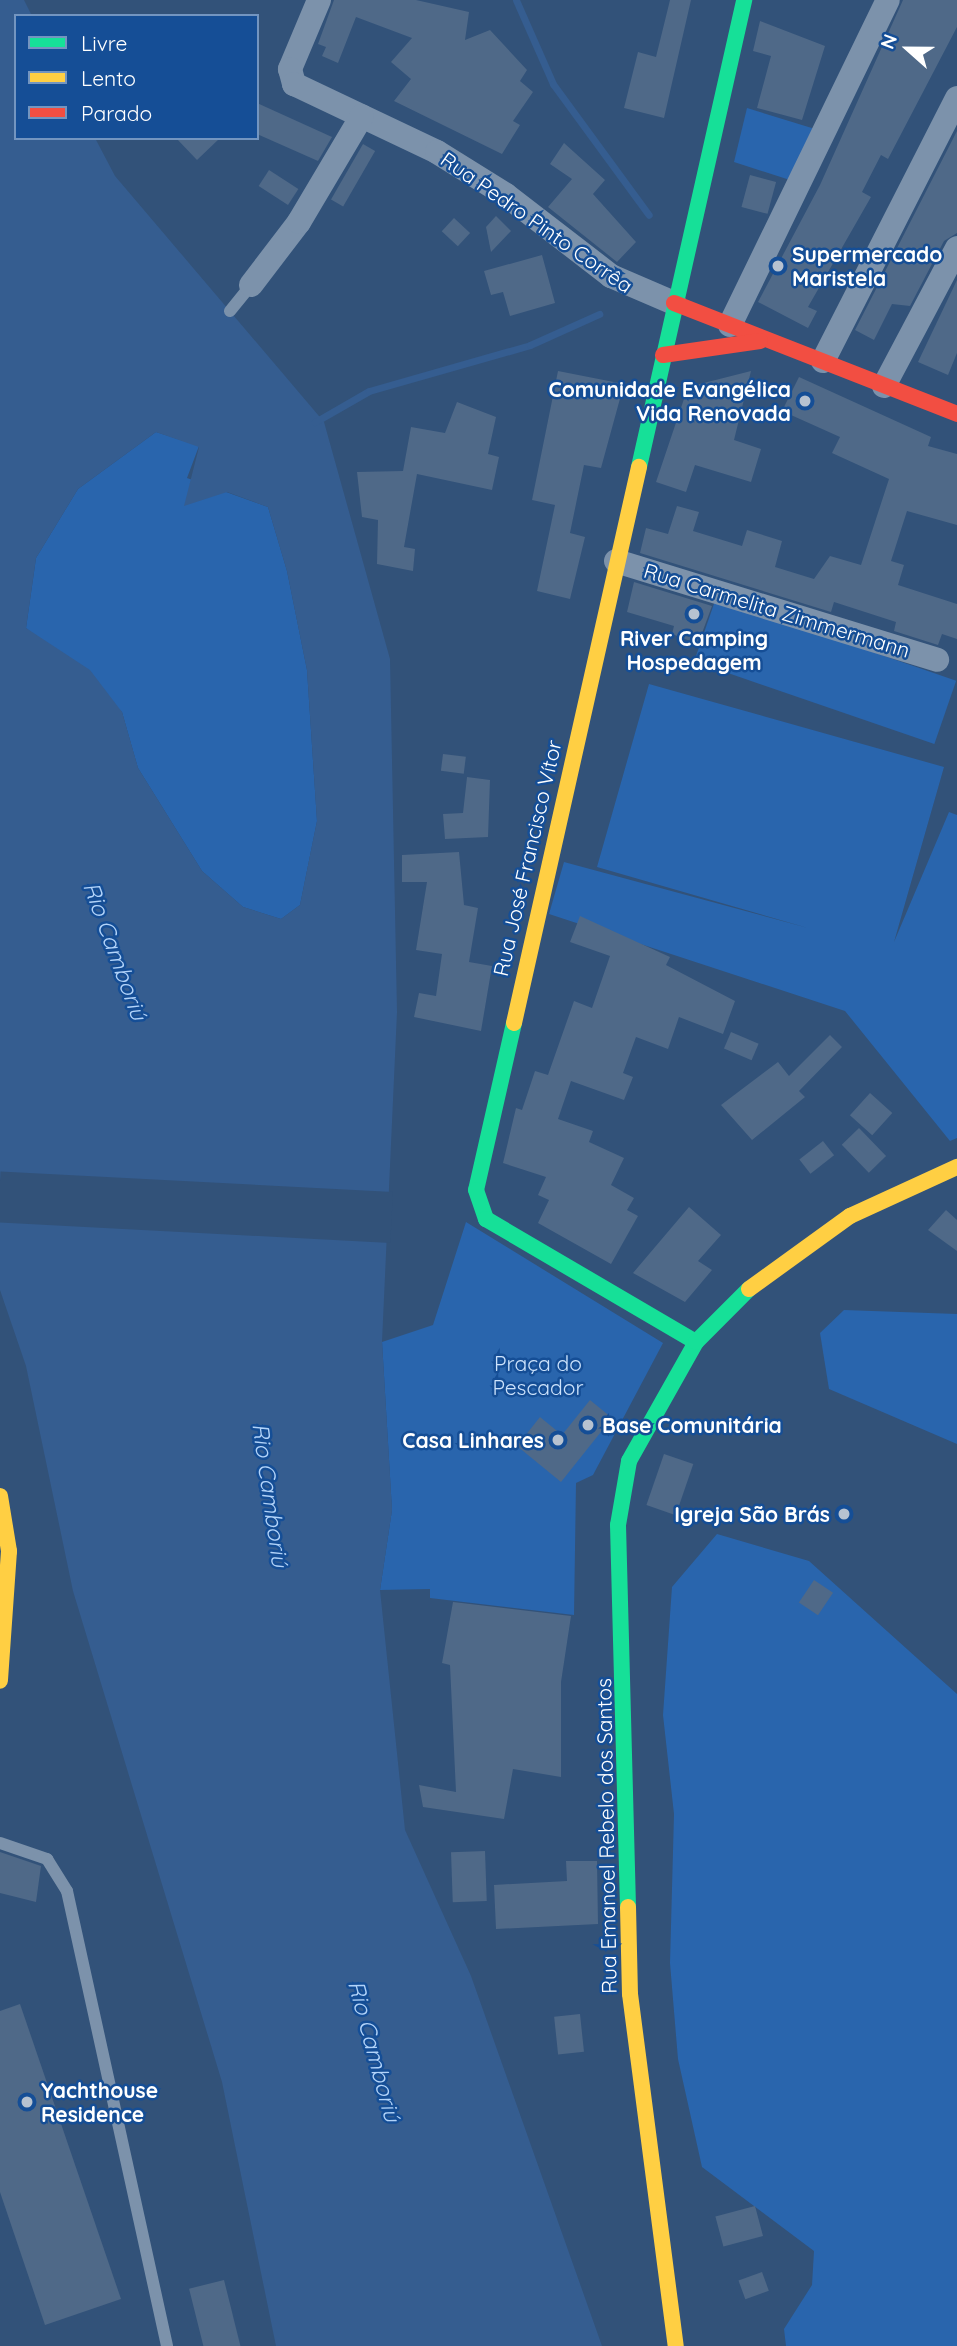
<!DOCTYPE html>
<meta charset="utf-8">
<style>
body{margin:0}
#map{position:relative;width:957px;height:2346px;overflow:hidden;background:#325279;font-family:Quicksand,sans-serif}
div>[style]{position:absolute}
.green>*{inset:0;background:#2965ad;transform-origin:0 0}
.water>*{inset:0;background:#355d90}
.pier>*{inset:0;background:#325279;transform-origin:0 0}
.stream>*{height:7px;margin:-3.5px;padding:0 3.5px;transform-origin:3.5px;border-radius:3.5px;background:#355d90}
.building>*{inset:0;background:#4f6988;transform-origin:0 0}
.lane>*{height:12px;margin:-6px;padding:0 6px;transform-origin:6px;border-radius:6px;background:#7c92ab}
.street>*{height:24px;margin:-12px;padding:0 12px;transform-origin:12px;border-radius:12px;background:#7c92ab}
.fast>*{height:16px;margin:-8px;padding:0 8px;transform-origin:8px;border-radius:8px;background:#16e098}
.slow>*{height:16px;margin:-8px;padding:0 8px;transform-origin:8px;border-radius:8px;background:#ffcf43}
.jam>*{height:16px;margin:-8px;padding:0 8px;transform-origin:8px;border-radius:8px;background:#f24e42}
.dots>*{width:19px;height:19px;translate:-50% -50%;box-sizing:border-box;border:4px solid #154e96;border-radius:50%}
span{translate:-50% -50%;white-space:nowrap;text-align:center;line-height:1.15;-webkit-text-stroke:5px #154e96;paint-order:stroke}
.street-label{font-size:21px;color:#fff}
.poi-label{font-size:21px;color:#fff;font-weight:700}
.left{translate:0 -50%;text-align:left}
.right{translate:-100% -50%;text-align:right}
.park-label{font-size:21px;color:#cde3fc}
.water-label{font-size:23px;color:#b2d3f9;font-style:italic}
.legend{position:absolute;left:14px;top:14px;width:245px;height:126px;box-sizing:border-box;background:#154e96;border:2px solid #7395c0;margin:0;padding:9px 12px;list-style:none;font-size:21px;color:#fff}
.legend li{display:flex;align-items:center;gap:14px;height:35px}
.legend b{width:35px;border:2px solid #7395c0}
.north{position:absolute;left:873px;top:14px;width:70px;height:70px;-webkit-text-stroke:5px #154e96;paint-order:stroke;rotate:291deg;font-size:19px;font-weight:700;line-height:28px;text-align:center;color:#fff}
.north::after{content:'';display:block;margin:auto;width:24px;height:32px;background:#fff;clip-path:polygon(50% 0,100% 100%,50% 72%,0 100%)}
</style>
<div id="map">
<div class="green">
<div style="clip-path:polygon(747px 108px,815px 129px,793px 181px,734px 162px)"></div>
<div style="clip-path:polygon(156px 432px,199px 446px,187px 478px,268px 507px,287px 571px,307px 670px,317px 821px,300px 905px,281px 919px,243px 907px,202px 871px,138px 768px,122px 712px,26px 628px,36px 558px,78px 489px)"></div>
<div style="left:716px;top:598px;width:254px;height:67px;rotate:19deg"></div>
<div style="clip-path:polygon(649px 684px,944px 767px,894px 942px,949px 812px,957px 815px,957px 1138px,950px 1141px,845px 1011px,549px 914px,564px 862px,808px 928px,597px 867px)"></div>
<div style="clip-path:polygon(466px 1222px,663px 1343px,593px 1475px,576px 1483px,574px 1615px,430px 1598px,430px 1589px,380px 1590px,392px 1510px,382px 1342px,433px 1325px)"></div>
<div style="clip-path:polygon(844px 1310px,957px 1314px,957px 1444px,829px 1389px,820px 1333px)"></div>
<div style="clip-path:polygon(717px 1534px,809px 1561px,957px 1694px,957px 2346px,786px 2346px,784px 2329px,812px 2285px,814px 2251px,702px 2167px,678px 2059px,670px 1963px,674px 1814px,663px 1715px,672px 1587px)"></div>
</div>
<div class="water">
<div style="clip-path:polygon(evenodd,0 0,24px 0,32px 16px,16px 16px,16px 138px,95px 138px,115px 176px,324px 422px,390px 659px,397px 1012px,382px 1342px,392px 1510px,380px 1590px,405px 1830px,471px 1976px,602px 2346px,276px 2346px,222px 2082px,73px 1591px,26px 1366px,0 1290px,0 0,156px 432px,199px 447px,184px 506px,227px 492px,268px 507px,287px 571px,307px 670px,317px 821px,300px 905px,281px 919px,243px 907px,202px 871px,138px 768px,122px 712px,90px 670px,26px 628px,36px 558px,78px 489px,156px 432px)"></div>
</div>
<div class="pier">
<div style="left:393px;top:1192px;width:51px;height:393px;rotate:93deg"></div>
</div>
<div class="stream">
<div style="left:516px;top:0;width:92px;rotate:66.2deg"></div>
<div style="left:553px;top:84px;width:162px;rotate:53.8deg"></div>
<div style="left:315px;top:422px;width:62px;rotate:-29.9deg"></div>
<div style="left:369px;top:391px;width:167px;rotate:-15.9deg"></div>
<div style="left:530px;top:345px;width:76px;rotate:-24.2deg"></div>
</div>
<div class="building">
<div style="clip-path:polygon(334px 0,416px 0,469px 12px,465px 40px,490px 30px,527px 70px,520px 81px,533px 92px,513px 121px,520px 125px,502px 154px,394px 101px,411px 79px,391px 62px,412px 38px,356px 17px,338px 63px,322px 56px,326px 47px,318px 44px)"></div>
<div style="clip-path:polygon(670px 0,691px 0,664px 118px,624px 108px,638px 52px,656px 57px)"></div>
<div style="clip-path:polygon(903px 0,957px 0,957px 27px,888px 159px,881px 155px,862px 192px,871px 197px,808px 307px,817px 311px,808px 328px,758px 302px,820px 185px)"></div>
<div style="clip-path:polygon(760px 21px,825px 46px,802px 120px,757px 108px,771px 56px,753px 51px)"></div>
<div style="clip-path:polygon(257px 103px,332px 137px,318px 161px,257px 134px)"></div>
<div style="clip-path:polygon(957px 131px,957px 233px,944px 241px,910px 306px,892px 304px,874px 340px,855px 330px)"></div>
<div style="clip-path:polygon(176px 138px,220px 138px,197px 160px)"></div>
<div style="clip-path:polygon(564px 143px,605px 180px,593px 194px,636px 242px,617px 262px,548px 207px,572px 179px,550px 164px)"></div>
<div style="left:363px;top:144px;width:14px;height:64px;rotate:30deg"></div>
<div style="left:269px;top:170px;width:35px;height:19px;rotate:33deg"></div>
<div style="left:750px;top:175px;width:27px;height:33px;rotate:15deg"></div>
<div style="clip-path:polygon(496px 216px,511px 231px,491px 252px,486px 227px)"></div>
<div style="left:454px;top:218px;width:22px;height:18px;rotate:43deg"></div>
<div style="clip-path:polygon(542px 255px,555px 303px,510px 316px,503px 292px,491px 295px,484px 271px)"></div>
<div style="clip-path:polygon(957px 280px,957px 353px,948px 375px,918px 362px)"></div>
<div style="clip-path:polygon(558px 371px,624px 384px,601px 468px,584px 465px,570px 533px,585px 537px,570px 599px,537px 591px,555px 505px,532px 500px)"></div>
<div style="clip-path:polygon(751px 371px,734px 440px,761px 449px,751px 482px,695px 465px,686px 492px,656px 482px,688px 387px)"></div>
<div style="clip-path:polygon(799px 377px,931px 437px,928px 446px,957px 454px,957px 525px,907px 511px,891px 561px,904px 565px,898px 585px,957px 604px,957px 639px,942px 634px,938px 645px,894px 631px,896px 622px,834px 602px,831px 612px,640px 553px,646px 528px,668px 534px,677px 506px,699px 512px,693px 531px,742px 546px,747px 530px,782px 541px,775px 567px,814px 579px,830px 556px,861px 565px,889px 479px,832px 453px,840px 437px,782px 411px)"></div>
<div style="clip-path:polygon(457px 402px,496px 417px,488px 454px,499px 457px,492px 490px,417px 474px,404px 547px,415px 549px,413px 571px,377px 564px,378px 520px,362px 517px,357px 472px,403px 471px,411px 427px,445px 433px)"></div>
<div style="clip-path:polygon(634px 582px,712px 606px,698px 644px,672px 634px,674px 626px,627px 612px)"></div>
<div style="left:443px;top:754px;width:23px;height:17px;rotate:7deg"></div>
<div style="clip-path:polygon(467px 777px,490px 780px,488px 837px,445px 839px,443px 814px,463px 813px)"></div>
<div style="clip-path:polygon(459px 852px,464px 905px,478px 908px,469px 962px,492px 966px,481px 1031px,414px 1017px,419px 993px,436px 996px,442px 954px,416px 950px,427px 882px,402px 882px,402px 855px)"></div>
<div style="clip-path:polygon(580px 916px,670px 957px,666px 965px,735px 1001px,723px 1034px,679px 1017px,668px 1049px,636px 1037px,623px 1073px,633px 1077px,624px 1100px,571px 1081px,558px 1119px,593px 1131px,589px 1142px,624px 1158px,611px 1185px,634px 1198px,627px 1210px,638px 1216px,611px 1264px,538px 1223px,549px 1200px,538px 1195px,546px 1177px,503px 1163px,516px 1108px,522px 1110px,535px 1071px,548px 1075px,574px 1001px,592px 1008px,610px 956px,570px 942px)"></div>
<div style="left:731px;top:1032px;width:30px;height:18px;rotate:23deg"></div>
<div style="clip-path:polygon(830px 1035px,842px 1047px,799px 1091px,805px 1097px,752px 1140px,721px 1105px,778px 1062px,789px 1076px)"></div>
<div style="left:870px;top:1093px;width:30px;height:30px;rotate:42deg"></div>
<div style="left:859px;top:1128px;width:39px;height:24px;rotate:46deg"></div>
<div style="left:823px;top:1141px;width:18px;height:30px;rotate:52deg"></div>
<div style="clip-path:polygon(689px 1207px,721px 1235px,698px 1261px,712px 1270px,685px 1302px,633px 1273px)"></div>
<div style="clip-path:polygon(946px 1210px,957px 1220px,957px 1251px,928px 1230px)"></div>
<div style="clip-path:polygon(590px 1400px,612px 1418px,561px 1482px,517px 1446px,540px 1417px,562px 1435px)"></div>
<div style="left:664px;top:1454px;width:31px;height:54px;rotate:19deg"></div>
<div style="left:814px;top:1580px;width:23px;height:27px;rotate:34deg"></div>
<div style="clip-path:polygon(453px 1602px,571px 1616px,561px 1682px,561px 1777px,513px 1769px,504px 1819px,423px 1807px,419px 1785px,456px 1792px,450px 1665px,442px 1663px)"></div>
<div style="left:485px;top:1851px;width:50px;height:34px;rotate:88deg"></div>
<div style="clip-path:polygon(0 1852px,41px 1866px,36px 1902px,0 1893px)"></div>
<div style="clip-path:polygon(566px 1861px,597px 1861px,598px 1924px,496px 1929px,494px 1885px,567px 1881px)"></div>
<div style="clip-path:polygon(20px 2004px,121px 2299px,45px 2325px,0 2192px,0 2011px)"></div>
<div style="left:580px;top:2014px;width:38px;height:26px;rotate:84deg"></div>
<div style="left:755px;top:2206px;width:31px;height:41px;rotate:75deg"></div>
<div style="left:762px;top:2272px;width:20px;height:25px;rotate:70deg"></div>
<div style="left:224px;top:2280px;width:68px;height:36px;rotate:76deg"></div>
</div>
<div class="lane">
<div style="left:230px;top:311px;width:33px;rotate:-51deg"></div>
<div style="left:0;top:1843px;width:50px;rotate:18.8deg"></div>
<div style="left:47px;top:1859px;width:38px;rotate:58deg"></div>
<div style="left:67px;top:1891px;width:466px;rotate:77.6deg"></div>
</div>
<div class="street">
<div style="left:319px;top:0;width:75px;rotate:112.8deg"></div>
<div style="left:290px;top:69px;width:16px;rotate:75deg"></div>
<div style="left:294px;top:84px;width:158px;rotate:25.4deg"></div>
<div style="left:437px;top:152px;width:81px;rotate:31.9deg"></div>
<div style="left:506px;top:195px;width:133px;rotate:37.6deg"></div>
<div style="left:611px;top:276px;width:69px;rotate:23.2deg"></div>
<div style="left:251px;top:285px;width:79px;rotate:-52.7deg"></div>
<div style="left:299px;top:222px;width:123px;rotate:-59.3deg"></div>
<div style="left:730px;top:325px;width:361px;rotate:-64.1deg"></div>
<div style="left:823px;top:361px;width:295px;rotate:-63deg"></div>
<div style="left:884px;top:386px;width:156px;rotate:-62.1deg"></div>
<div style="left:616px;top:561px;width:336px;rotate:17.1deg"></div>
</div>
<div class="fast">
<div style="left:639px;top:467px;width:479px;rotate:-77.3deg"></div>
<div style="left:514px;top:1023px;width:171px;rotate:102.8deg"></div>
<div style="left:476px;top:1190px;width:31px;rotate:71deg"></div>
<div style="left:486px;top:1219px;width:243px;rotate:30.4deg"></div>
<div style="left:628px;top:1907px;width:382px;rotate:-91.5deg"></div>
<div style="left:618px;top:1525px;width:65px;rotate:-80.2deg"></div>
<div style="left:629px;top:1461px;width:137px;rotate:-60.6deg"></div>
<div style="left:696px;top:1342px;width:75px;rotate:-45deg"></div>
</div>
<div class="slow">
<div style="left:514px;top:1023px;width:570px;rotate:-77.33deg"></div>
<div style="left:749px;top:1289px;width:125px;rotate:-35.9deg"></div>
<div style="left:850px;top:1216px;width:118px;rotate:-24.6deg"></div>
<div style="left:0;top:1496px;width:56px;rotate:80.7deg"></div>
<div style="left:9px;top:1551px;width:130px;rotate:94deg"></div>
<div style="left:628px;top:1907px;width:87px;rotate:88.7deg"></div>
<div style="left:630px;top:1994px;width:355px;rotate:82.6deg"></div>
</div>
<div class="jam">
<div style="left:674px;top:303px;width:304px;rotate:21.4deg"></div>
<div style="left:663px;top:355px;width:98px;rotate:-8.2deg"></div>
</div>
<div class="dots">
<div style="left:778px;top:266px;background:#b7c2d0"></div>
<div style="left:805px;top:401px;background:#b7c2d0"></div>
<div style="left:694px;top:614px;background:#b7c2d0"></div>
<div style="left:588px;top:1425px;background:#b7c2d0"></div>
<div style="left:558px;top:1440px;background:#b7c2d0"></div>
<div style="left:844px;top:1514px;background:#b7c2d0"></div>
<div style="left:27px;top:2102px;background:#b7c2d0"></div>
</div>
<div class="street-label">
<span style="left:537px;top:222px;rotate:35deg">Rua Pedro Pinto Corrêa</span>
<span style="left:777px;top:610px;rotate:17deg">Rua Carmelita Zimmermann</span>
<span style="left:527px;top:858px;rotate:-77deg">Rua José Francisco Vítor</span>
<span style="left:606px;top:1836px;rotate:-91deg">Rua Emanoel Rebelo dos Santos</span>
</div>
<div class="poi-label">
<span class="left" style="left:792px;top:266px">Supermercado<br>Maristela</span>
<span class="right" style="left:791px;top:401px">Comunidade Evangélica<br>Vida Renovada</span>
<span style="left:694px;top:650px">River Camping<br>Hospedagem</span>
<span class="left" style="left:602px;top:1425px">Base Comunitária</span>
<span class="right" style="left:544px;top:1440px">Casa Linhares</span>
<span class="right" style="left:830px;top:1514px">Igreja São Brás</span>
<span class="left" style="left:41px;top:2102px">Yachthouse<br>Residence</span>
</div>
<div class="park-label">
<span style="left:538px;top:1375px">Praça do<br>Pescador</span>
</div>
<div class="water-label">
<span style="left:115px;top:951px;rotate:70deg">Rio Camboriú</span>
<span style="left:270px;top:1495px;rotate:82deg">Rio Camboriú</span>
<span style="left:374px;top:2051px;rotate:75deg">Rio Camboriú</span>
</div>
<ul class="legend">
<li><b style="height:9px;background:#16e098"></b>Livre</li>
<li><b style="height:9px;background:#ffcf43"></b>Lento</li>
<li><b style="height:9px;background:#f24e42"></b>Parado</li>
</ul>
<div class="north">N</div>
</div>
